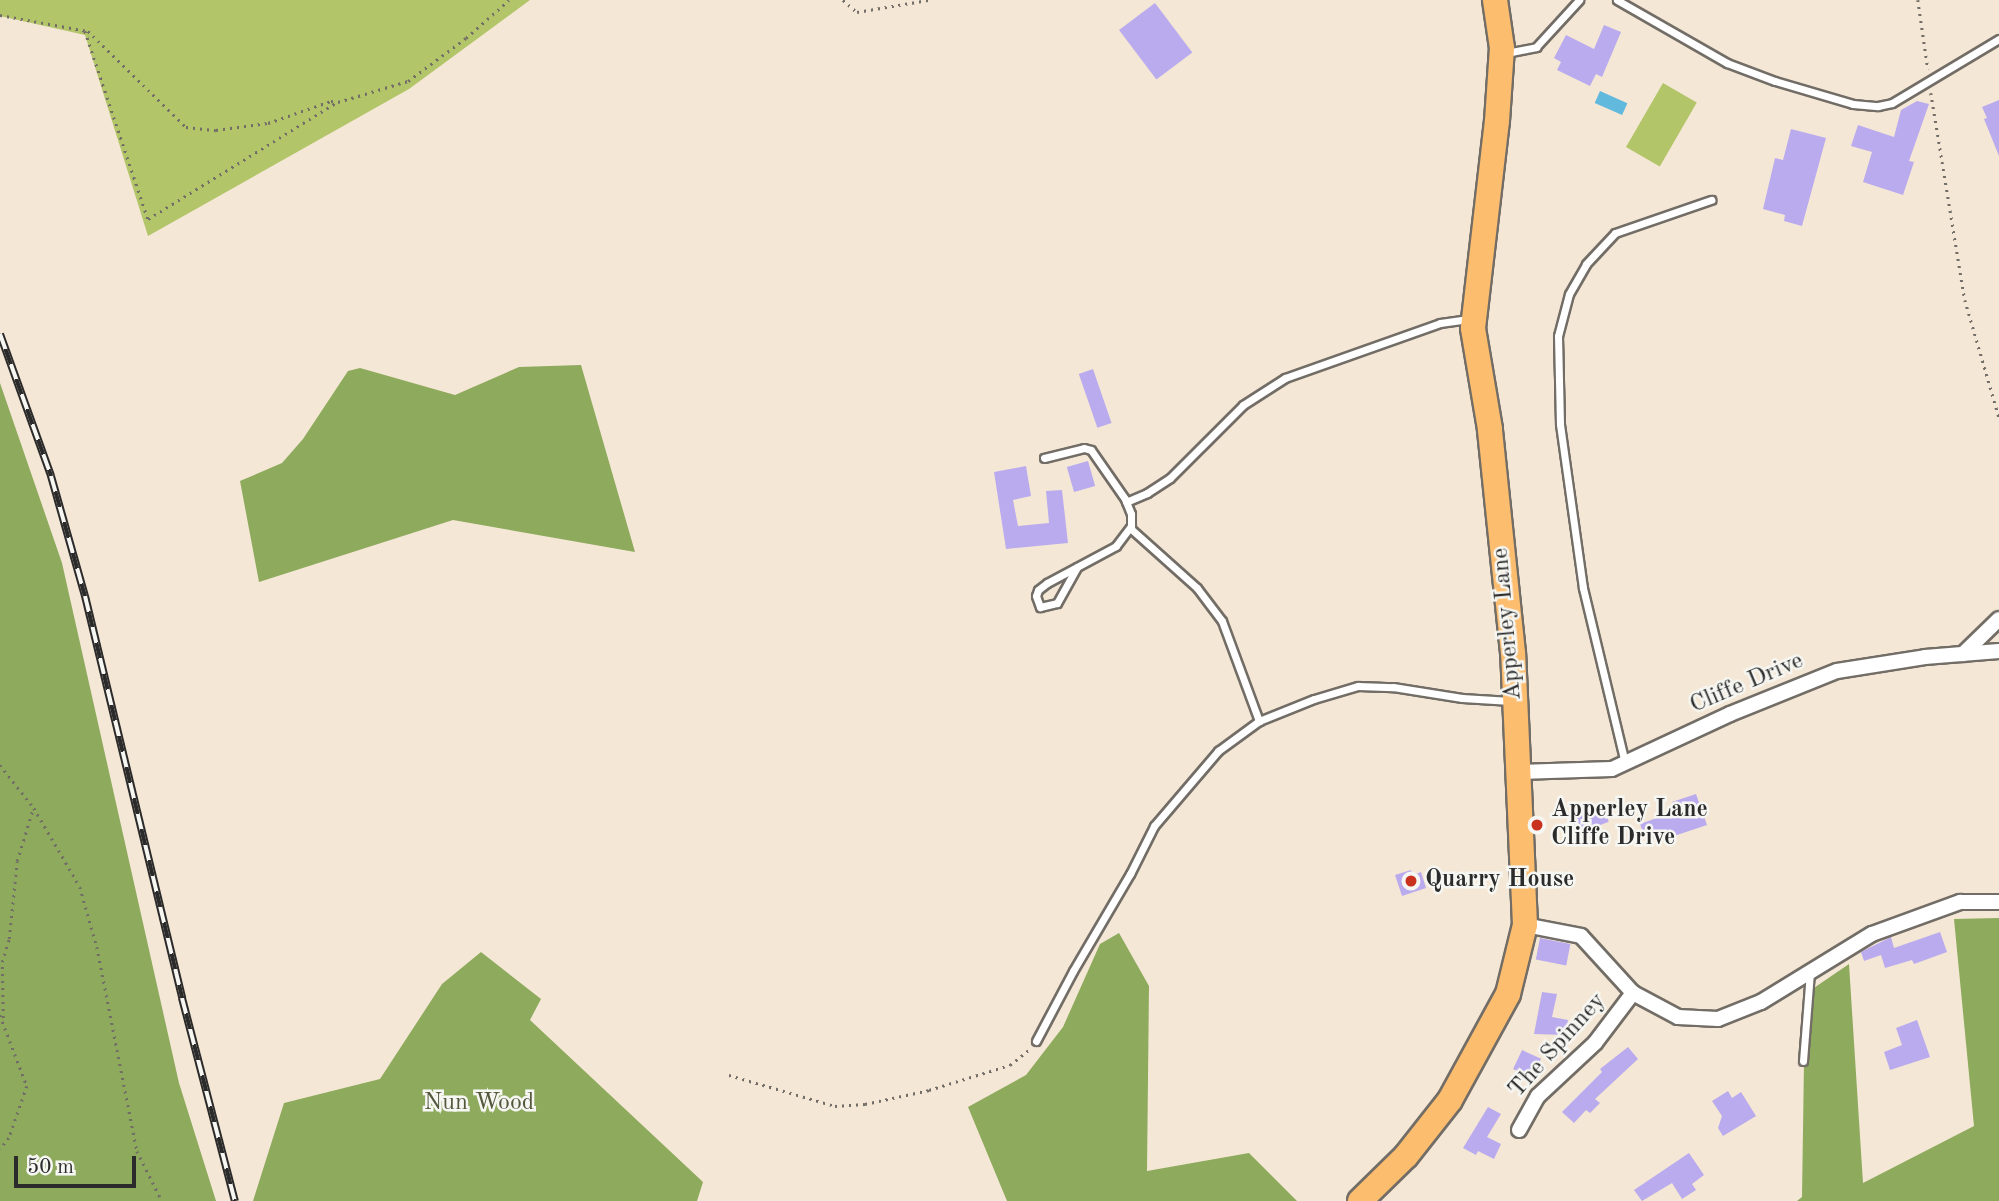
<!DOCTYPE html>
<style>
body{margin:0}
#map{position:relative;width:1999px;height:1201px;overflow:hidden;background:#f5e7d5;font-family:"Old Standard TT",serif}
div>[style]{position:absolute}
.green>*{inset:0;background:#b2c569;transform-origin:0 0}
.forest>*{inset:0;background:#8daa5d}
.water>*{inset:0;background:#61b9de;transform-origin:0 0}
.building>*{inset:0;background:#b9abee;transform-origin:0 0}
.path>*{height:2.5px;margin-top:-1.25px;transform-origin:0;background:repeating-linear-gradient(90deg,#726d66 0 2px,transparent 0 7px)}
.roads{filter:drop-shadow(2px 0 #726d66) drop-shadow(-2px 0 #726d66) drop-shadow(0 2px #726d66) drop-shadow(0 -2px #726d66)}
.lane>*{height:7px;margin:-3.5px;padding:0 3.5px;transform-origin:3.5px;border-radius:3.5px;background:#fff}
.street>*{height:14px;margin:-7px;padding:0 7px;transform-origin:7px;border-radius:7px;background:#fff}
.highway>*{height:24px;margin:-12px;padding:0 12px;transform-origin:12px;border-radius:12px;background:#fcbd6f}
.rail>*{height:8px;margin-top:-4px;transform-origin:0;background:repeating-linear-gradient(90deg,#f6f6f2 0 16px,#2b2b2b 0 32px);box-sizing:border-box;border-block:2px solid #2b2b2b}
.dots>*{width:19px;height:19px;translate:-50% -50%;box-sizing:border-box;border:4px solid #f6f6f2;border-radius:50%}
span{translate:-50% -50%;white-space:nowrap;text-align:center;line-height:1.15;-webkit-text-stroke:5px #f6f6f2;paint-order:stroke}
.street-label{font-size:24px;color:#2b2b2b}
.poi-label{font-size:24px;color:#2b2b2b;font-weight:700}
.left{translate:0 -50%;text-align:left}
.park-label{font-size:24px;color:#54593e}
.scale{position:absolute;left:14px;top:1156px;width:122px;height:32px;box-sizing:border-box;border:4px solid #2b2b2b;border-top:0;padding-left:9px;font-size:21px;line-height:24px;white-space:nowrap;color:#2b2b2b;-webkit-text-stroke:5px #f6f6f2;paint-order:stroke}
</style>
<div id="map">
<div class="green">
<div style="clip-path:polygon(0 0,530px 0,409px 89px,148px 236px,85px 35px,0 16px)"></div>
<div style="left:1663px;top:83px;width:39px;height:74px;rotate:30deg"></div>
</div>
<div class="forest">
<div style="clip-path:polygon(581px 365px,635px 552px,453px 520px,259px 582px,240px 481px,282px 463px,303px 439px,348px 371px,360px 368px,455px 395px,519px 367px)"></div>
<div style="clip-path:polygon(0 383px,62px 563px,179px 1083px,216px 1201px,0 1201px)"></div>
<div style="clip-path:polygon(1999px 918px,1999px 1201px,1797px 1201px,1802px 1197px,1805px 994px,1849px 964px,1863px 1183px,1974px 1126px,1954px 919px)"></div>
<div style="clip-path:polygon(1119px 933px,1149px 986px,1147px 1171px,1249px 1153px,1297px 1201px,1007px 1201px,968px 1107px,1026px 1075px,1063px 1027px,1100px 944px)"></div>
<div style="clip-path:polygon(481px 952px,541px 999px,530px 1020px,703px 1182px,697px 1201px,253px 1201px,284px 1103px,380px 1079px,442px 984px)"></div>
</div>
<div class="water">
<div style="left:1600px;top:91px;width:30px;height:13px;rotate:24deg"></div>
</div>
<div class="building">
<div style="left:1155px;top:3px;width:62px;height:45px;rotate:53deg"></div>
<div style="clip-path:polygon(1604px 25px,1621px 32px,1602px 77px,1596px 74px,1590px 86px,1557px 70px,1561px 62px,1554px 58px,1566px 35px,1594px 49px)"></div>
<div style="clip-path:polygon(1999px 100px,1999px 156px,1984px 119px,1987px 118px,1982px 107px)"></div>
<div style="clip-path:polygon(1917px 101px,1929px 104px,1909px 161px,1914px 162px,1903px 195px,1863px 182px,1872px 152px,1851px 146px,1858px 125px,1894px 137px,1901px 110px)"></div>
<div style="clip-path:polygon(1791px 129px,1826px 138px,1802px 226px,1784px 221px,1785px 215px,1763px 209px,1775px 158px,1783px 160px)"></div>
<div style="left:1093px;top:369px;width:57px;height:15px;rotate:71deg"></div>
<div style="left:1088px;top:461px;width:26px;height:22px;rotate:74deg"></div>
<div style="clip-path:polygon(1026px 466px,1031px 496px,1013px 500px,1018px 526px,1049px 523px,1046px 491px,1062px 490px,1068px 543px,1006px 549px,994px 472px)"></div>
<div style="clip-path:polygon(1696px 794px,1707px 825px,1671px 837px,1669px 832px,1646px 840px,1640px 824px,1676px 811px,1672px 802px)"></div>
<div style="left:1602px;top:804px;width:19px;height:35px;rotate:69deg"></div>
<div style="clip-path:polygon(1411px 870px,1413px 875px,1421px 872px,1426px 888px,1402px 896px,1395px 875px)"></div>
<div style="clip-path:polygon(1940px 932px,1947px 952px,1914px 964px,1912px 960px,1885px 968px,1881px 955px,1864px 961px,1861px 952px,1891px 937px,1894px 948px)"></div>
<div style="left:1540px;top:938px;width:31px;height:22px;rotate:11deg"></div>
<div style="clip-path:polygon(1542px 992px,1557px 994px,1552px 1017px,1568px 1020px,1565px 1035px,1534px 1034px)"></div>
<div style="clip-path:polygon(1917px 1020px,1930px 1057px,1890px 1070px,1884px 1052px,1902px 1045px,1896px 1028px)"></div>
<div style="clip-path:polygon(1628px 1047px,1638px 1059px,1595px 1099px,1600px 1103px,1590px 1113px,1586px 1110px,1574px 1123px,1562px 1112px,1602px 1072px,1600px 1069px)"></div>
<div style="left:1522px;top:1050px;width:21px;height:21px;rotate:25deg"></div>
<div style="clip-path:polygon(1728px 1091px,1732px 1098px,1741px 1092px,1756px 1116px,1723px 1136px,1718px 1128px,1722px 1116px,1712px 1101px)"></div>
<div style="clip-path:polygon(1488px 1107px,1501px 1114px,1487px 1137px,1501px 1144px,1494px 1159px,1478px 1151px,1476px 1155px,1463px 1148px)"></div>
<div style="clip-path:polygon(1689px 1153px,1704px 1175px,1692px 1184px,1696px 1190px,1682px 1199px,1672px 1183px,1642px 1201px,1634px 1190px)"></div>
</div>
<div class="path">
<div style="left:843px;top:0;width:18px;rotate:41deg"></div>
<div style="left:857px;top:12px;width:72px;rotate:-9.6deg"></div>
<div style="left:1918px;top:0;width:70px;rotate:81.8deg"></div>
<div style="left:0;top:15px;width:89px;rotate:10.3deg"></div>
<div style="left:88px;top:31px;width:137px;rotate:44.4deg"></div>
<div style="left:186px;top:127px;width:30px;rotate:6deg"></div>
<div style="left:216px;top:130px;width:52px;rotate:-7.7deg"></div>
<div style="left:268px;top:123px;width:67px;rotate:-19.2deg"></div>
<div style="left:331px;top:101px;width:7px;rotate:8deg"></div>
<div style="left:338px;top:102px;width:73px;rotate:-16.7deg"></div>
<div style="left:408px;top:81px;width:72px;rotate:-36.6deg"></div>
<div style="left:466px;top:38px;width:57px;rotate:-41.5deg"></div>
<div style="left:85px;top:31px;width:198px;rotate:71.5deg"></div>
<div style="left:148px;top:219px;width:221px;rotate:-31.7deg"></div>
<div style="left:1931px;top:93px;width:210px;rotate:80.7deg"></div>
<div style="left:1965px;top:300px;width:122px;rotate:73.8deg"></div>
<div style="left:0;top:765px;width:55px;rotate:51.7deg"></div>
<div style="left:34px;top:808px;width:91px;rotate:59.8deg"></div>
<div style="left:80px;top:887px;width:62px;rotate:74.2deg"></div>
<div style="left:97px;top:947px;width:208px;rotate:78.9deg"></div>
<div style="left:137px;top:1151px;width:56px;rotate:63.4deg"></div>
<div style="left:0;top:1015px;width:76px;rotate:69.2deg"></div>
<div style="left:27px;top:1086px;width:55px;rotate:109.1deg"></div>
<div style="left:9px;top:1138px;width:14px;rotate:129deg"></div>
<div style="left:3px;top:1018px;width:56px;rotate:-91deg"></div>
<div style="left:2px;top:962px;width:24px;rotate:-73deg"></div>
<div style="left:9px;top:939px;width:78px;rotate:-84.1deg"></div>
<div style="left:17px;top:861px;width:54px;rotate:-72.9deg"></div>
<div style="left:729px;top:1075px;width:110px;rotate:16.3deg"></div>
<div style="left:835px;top:1106px;width:30px;rotate:-4deg"></div>
<div style="left:865px;top:1104px;width:66px;rotate:-12.3deg"></div>
<div style="left:929px;top:1090px;width:85px;rotate:-17.2deg"></div>
<div style="left:1010px;top:1065px;width:26px;rotate:-39deg"></div>
</div>
<div class="roads">
<div class="lane">
<div style="left:1617px;top:0;width:127px;rotate:29.8deg"></div>
<div style="left:1727px;top:63px;width:51px;rotate:20.6deg"></div>
<div style="left:1775px;top:81px;width:81px;rotate:16.4deg"></div>
<div style="left:1853px;top:104px;width:25px;rotate:5deg"></div>
<div style="left:1878px;top:106px;width:14px;rotate:-12deg"></div>
<div style="left:1892px;top:103px;width:125px;rotate:-30.9deg"></div>
<div style="left:1506px;top:53px;width:31px;rotate:-11deg"></div>
<div style="left:1536px;top:47px;width:64px;rotate:-47.5deg"></div>
<div style="left:1044px;top:458px;width:41px;rotate:-14deg"></div>
<div style="left:1084px;top:448px;width:7px;rotate:16deg"></div>
<div style="left:1091px;top:450px;width:60px;rotate:55.2deg"></div>
<div style="left:1125px;top:499px;width:16px;rotate:68deg"></div>
<div style="left:1131px;top:514px;width:12px;rotate:90deg"></div>
<div style="left:1131px;top:526px;width:25px;rotate:127deg"></div>
<div style="left:1116px;top:546px;width:78px;rotate:151.8deg"></div>
<div style="left:1047px;top:583px;width:11px;rotate:142deg"></div>
<div style="left:1038px;top:590px;width:6px;rotate:108deg"></div>
<div style="left:1036px;top:596px;width:12px;rotate:70deg"></div>
<div style="left:1040px;top:607px;width:17px;rotate:-13deg"></div>
<div style="left:1057px;top:603px;width:41px;rotate:-60.9deg"></div>
<div style="left:1126px;top:502px;width:23px;rotate:-23deg"></div>
<div style="left:1147px;top:493px;width:27px;rotate:-33deg"></div>
<div style="left:1170px;top:478px;width:103px;rotate:-45deg"></div>
<div style="left:1243px;top:405px;width:50px;rotate:-32.7deg"></div>
<div style="left:1285px;top:378px;width:164px;rotate:-19.5deg"></div>
<div style="left:1440px;top:323px;width:29px;rotate:-8deg"></div>
<div style="left:1130px;top:528px;width:90px;rotate:41.8deg"></div>
<div style="left:1197px;top:588px;width:41px;rotate:52.9deg"></div>
<div style="left:1222px;top:621px;width:107px;rotate:69.7deg"></div>
<div style="left:1625px;top:763px;width:180px;rotate:-103.5deg"></div>
<div style="left:1583px;top:588px;width:166px;rotate:-98deg"></div>
<div style="left:1560px;top:424px;width:88px;rotate:-91.3deg"></div>
<div style="left:1558px;top:336px;width:43px;rotate:-75.3deg"></div>
<div style="left:1569px;top:294px;width:34px;rotate:-60deg"></div>
<div style="left:1586px;top:264px;width:42px;rotate:-46.9deg"></div>
<div style="left:1615px;top:233px;width:102px;rotate:-19deg"></div>
<div style="left:1036px;top:1041px;width:79px;rotate:-62.1deg"></div>
<div style="left:1073px;top:971px;width:113px;rotate:-59.6deg"></div>
<div style="left:1130px;top:874px;width:54px;rotate:-63.4deg"></div>
<div style="left:1154px;top:826px;width:99px;rotate:-49.5deg"></div>
<div style="left:1218px;top:751px;width:51px;rotate:-36.2deg"></div>
<div style="left:1259px;top:721px;width:59px;rotate:-21.8deg"></div>
<div style="left:1314px;top:699px;width:46px;rotate:-16.5deg"></div>
<div style="left:1358px;top:686px;width:35px;rotate:2deg"></div>
<div style="left:1393px;top:687px;width:70px;rotate:9.1deg"></div>
<div style="left:1462px;top:698px;width:49px;rotate:3.5deg"></div>
<div style="left:1803px;top:1061px;width:88px;rotate:-85.5deg"></div>
</div>
<div class="street">
<div style="left:1963px;top:654px;width:50px;rotate:-44.2deg"></div>
<div style="left:1519px;top:772px;width:93px;rotate:-1.8deg"></div>
<div style="left:1612px;top:769px;width:130px;rotate:-25deg"></div>
<div style="left:1730px;top:714px;width:115px;rotate:-21.9deg"></div>
<div style="left:1837px;top:671px;width:89px;rotate:-9deg"></div>
<div style="left:1925px;top:657px;width:74px;rotate:-4.6deg"></div>
<div style="left:1525px;top:925px;width:57px;rotate:11.1deg"></div>
<div style="left:1581px;top:936px;width:77px;rotate:47.6deg"></div>
<div style="left:1633px;top:993px;width:51px;rotate:28.1deg"></div>
<div style="left:1678px;top:1017px;width:40px;rotate:2.9deg"></div>
<div style="left:1718px;top:1019px;width:46px;rotate:-21.6deg"></div>
<div style="left:1761px;top:1002px;width:130px;rotate:-31.5deg"></div>
<div style="left:1872px;top:934px;width:94px;rotate:-20deg"></div>
<div style="left:1960px;top:902px;width:39px"></div>
<div style="left:1519px;top:1130px;width:39px;rotate:-61deg"></div>
<div style="left:1538px;top:1096px;width:78px;rotate:-42.9deg"></div>
<div style="left:1595px;top:1043px;width:63px;rotate:-52.8deg"></div>
</div>
<div class="highway">
<div style="left:1360px;top:1201px;width:64px;rotate:-44.4deg"></div>
<div style="left:1406px;top:1156px;width:71px;rotate:-51.8deg"></div>
<div style="left:1450px;top:1100px;width:121px;rotate:-61.3deg"></div>
<div style="left:1508px;top:994px;width:71px;rotate:-76.2deg"></div>
<div style="left:1525px;top:925px;width:272px;rotate:-92.5deg"></div>
<div style="left:1513px;top:653px;width:225px;rotate:-95.9deg"></div>
<div style="left:1490px;top:429px;width:102px;rotate:-99.6deg"></div>
<div style="left:1473px;top:328px;width:208px;rotate:-83.4deg"></div>
<div style="left:1497px;top:121px;width:73px;rotate:-86.1deg"></div>
<div style="left:1502px;top:48px;width:49px;rotate:-98.3deg"></div>
</div>
</div>
<div class="rail">
<div style="left:0;top:334px;width:151px;rotate:70.2deg"></div>
<div style="left:51px;top:476px;width:125px;rotate:74.2deg"></div>
<div style="left:85px;top:596px;width:414px;rotate:76.4deg"></div>
<div style="left:182px;top:998px;width:210px;rotate:75.4deg"></div>
</div>
<div class="dots">
<div style="left:1537px;top:825px;background:#c8321e"></div>
<div style="left:1411px;top:881px;background:#c8321e"></div>
</div>
<div class="street-label">
<span style="left:1508px;top:624px;rotate:-95deg">Apperley Lane</span>
<span style="left:1747px;top:684px;rotate:-23deg">Cliffe Drive</span>
<span style="left:1558px;top:1046px;rotate:-48deg">The Spinney</span>
</div>
<div class="poi-label">
<span class="left" style="left:1551px;top:825px">Apperley Lane<br>Cliffe Drive</span>
<span class="left" style="left:1425px;top:881px">Quarry House</span>
</div>
<div class="park-label">
<span style="left:479px;top:1104px">Nun Wood</span>
</div>
<div class="scale">50 m</div>
</div>
